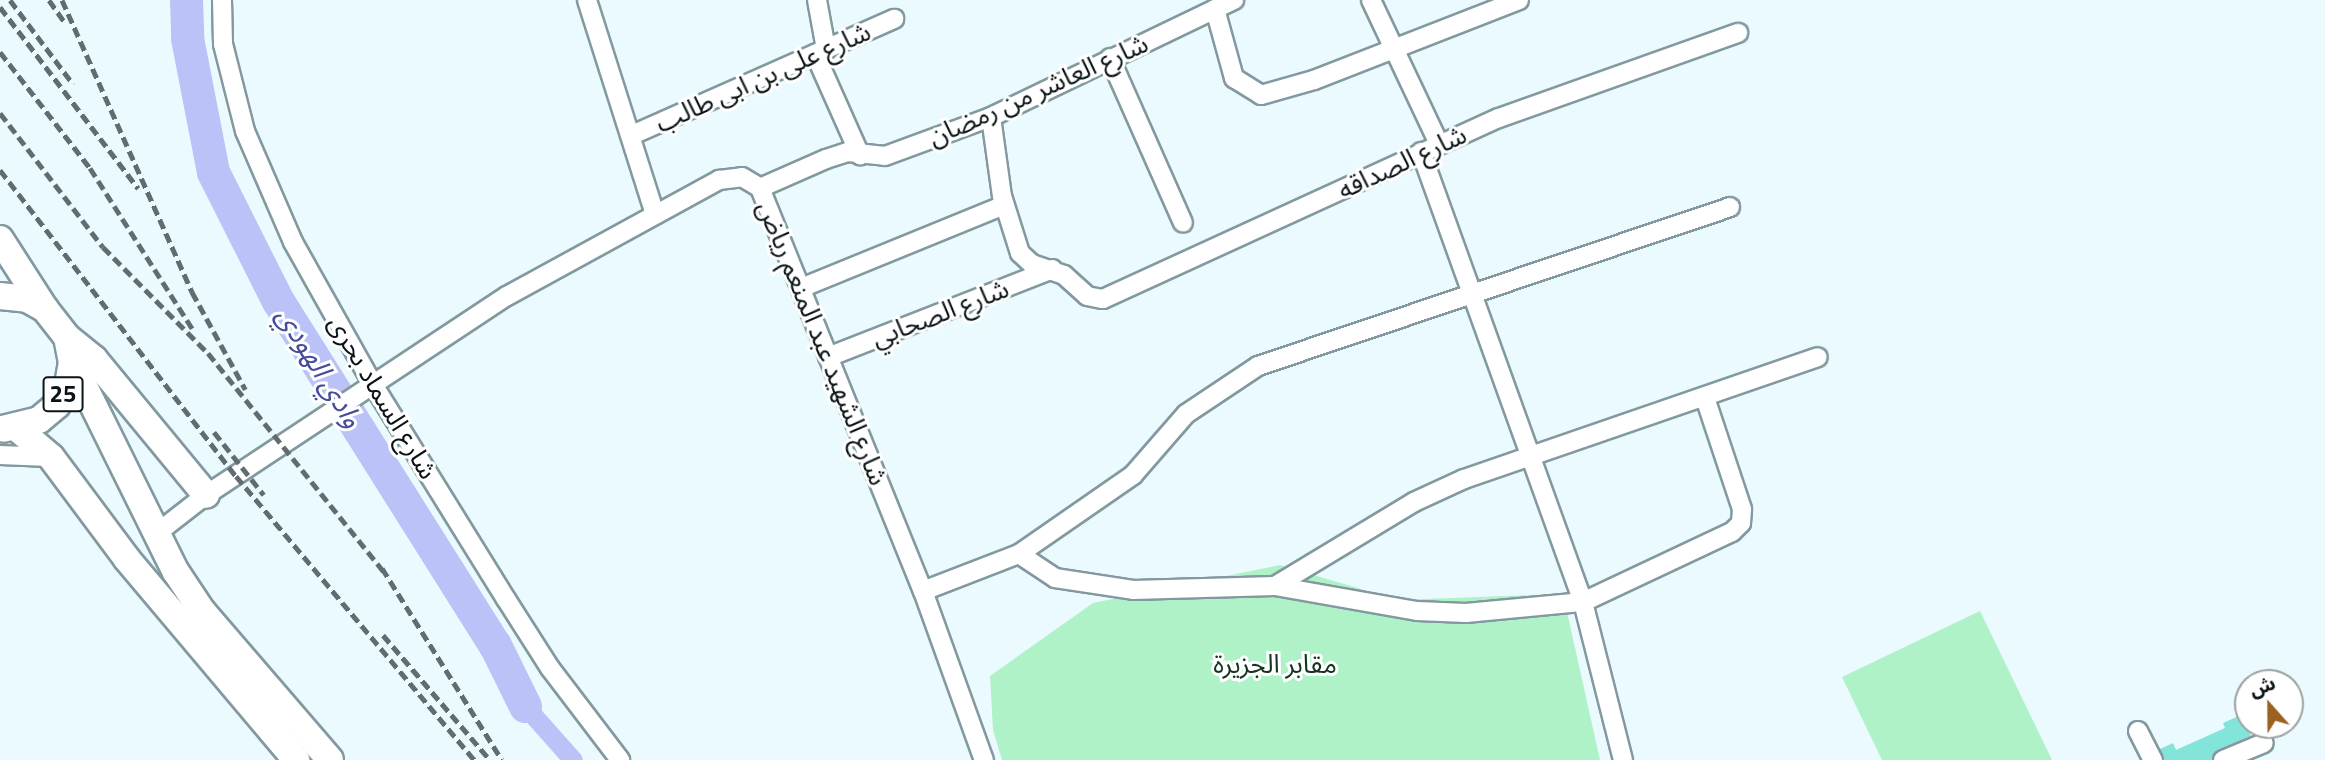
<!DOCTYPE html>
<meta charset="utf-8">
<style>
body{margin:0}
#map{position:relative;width:2325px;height:760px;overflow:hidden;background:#ebfafe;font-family:"Titillium Web","Noto Sans Arabic",sans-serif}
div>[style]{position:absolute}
.green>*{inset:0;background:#b0f2c7}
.canal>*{height:19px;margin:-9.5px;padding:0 9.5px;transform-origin:9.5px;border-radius:9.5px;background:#bac2f7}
.river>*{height:33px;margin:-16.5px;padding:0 16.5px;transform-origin:16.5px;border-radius:16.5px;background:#bac2f7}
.building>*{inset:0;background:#83e4d9}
.roads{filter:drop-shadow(2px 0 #82999f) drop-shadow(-2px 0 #82999f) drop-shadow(0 2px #82999f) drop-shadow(0 -2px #82999f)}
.minor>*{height:18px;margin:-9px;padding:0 9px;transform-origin:9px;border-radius:9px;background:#fff}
.highway>*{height:26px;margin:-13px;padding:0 13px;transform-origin:13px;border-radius:13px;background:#fff}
.rail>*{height:5px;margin-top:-2.5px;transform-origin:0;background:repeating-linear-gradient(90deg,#616c6f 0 10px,transparent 0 15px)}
span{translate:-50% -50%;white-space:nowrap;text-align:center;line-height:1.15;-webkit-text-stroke:6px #fff;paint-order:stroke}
.shield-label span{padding:2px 5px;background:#fff;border:2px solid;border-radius:5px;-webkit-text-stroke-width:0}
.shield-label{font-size:24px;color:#0a1315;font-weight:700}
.street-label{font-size:26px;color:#0a1315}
.park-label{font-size:26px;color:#143320}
.water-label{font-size:28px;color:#474b99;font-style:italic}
.north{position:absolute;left:2234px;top:669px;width:70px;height:70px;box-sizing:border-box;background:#fff;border:2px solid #9da1a1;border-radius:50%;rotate:339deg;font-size:19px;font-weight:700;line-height:28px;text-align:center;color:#0a1315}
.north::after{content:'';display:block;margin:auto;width:24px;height:32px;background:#9b6120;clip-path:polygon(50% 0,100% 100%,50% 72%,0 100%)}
</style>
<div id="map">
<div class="green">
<div style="clip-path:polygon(1280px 565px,1398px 600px,1563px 594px,1600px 760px,1002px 760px,993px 730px,990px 676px,1093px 603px)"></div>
<div style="clip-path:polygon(1980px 611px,2052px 760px,1882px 760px,1842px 677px)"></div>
</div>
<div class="canal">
<div style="left:525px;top:706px;width:72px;rotate:48.4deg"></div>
</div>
<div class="river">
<div style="left:186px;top:0;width:38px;rotate:88deg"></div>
<div style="left:187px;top:38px;width:136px;rotate:79deg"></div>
<div style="left:213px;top:172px;width:144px;rotate:63.3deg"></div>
<div style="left:278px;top:301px;width:407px;rotate:57.8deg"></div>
<div style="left:495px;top:645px;width:68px;rotate:63.8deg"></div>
</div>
<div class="building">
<div style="clip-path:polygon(2241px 715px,2251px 736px,2218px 750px,2212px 760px,2164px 760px,2160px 749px,2173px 743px,2176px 750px,2225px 728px,2223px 723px)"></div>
</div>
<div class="roads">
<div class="minor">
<div style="left:222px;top:0;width:44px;rotate:88.7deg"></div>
<div style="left:223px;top:44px;width:90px;rotate:75.8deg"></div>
<div style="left:245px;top:131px;width:121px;rotate:66.6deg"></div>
<div style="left:293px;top:242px;width:162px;rotate:60.7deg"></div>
<div style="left:372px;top:383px;width:254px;rotate:58.2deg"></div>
<div style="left:506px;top:599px;width:82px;rotate:57.5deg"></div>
<div style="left:550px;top:668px;width:116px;rotate:52.7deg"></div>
<div style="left:587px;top:0;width:225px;rotate:72.4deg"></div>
<div style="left:817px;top:0;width:50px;rotate:79.6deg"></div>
<div style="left:1371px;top:0;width:159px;rotate:64.7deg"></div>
<div style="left:1215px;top:9px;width:72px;rotate:74.6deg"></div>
<div style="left:1234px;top:78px;width:32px;rotate:32deg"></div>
<div style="left:1261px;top:95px;width:55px;rotate:-15.8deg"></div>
<div style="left:1314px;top:80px;width:220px;rotate:-21.3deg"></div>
<div style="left:815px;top:54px;width:111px;rotate:66deg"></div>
<div style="left:1110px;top:58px;width:180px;rotate:66.1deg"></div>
<div style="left:991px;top:117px;width:80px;rotate:82.1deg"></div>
<div style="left:1002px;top:196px;width:60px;rotate:72.5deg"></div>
<div style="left:1020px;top:253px;width:16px;rotate:43deg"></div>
<div style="left:1032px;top:264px;width:34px;rotate:19deg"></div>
<div style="left:1064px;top:275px;width:31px;rotate:42deg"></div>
<div style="left:1087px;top:296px;width:16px;rotate:11deg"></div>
<div style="left:1103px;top:299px;width:435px;rotate:-24.6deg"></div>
<div style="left:1499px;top:118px;width:254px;rotate:-19.6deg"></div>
<div style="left:632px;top:135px;width:287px;rotate:-23.9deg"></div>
<div style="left:1421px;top:152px;width:478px;rotate:70.2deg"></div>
<div style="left:1583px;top:602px;width:163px;rotate:75.8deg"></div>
<div style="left:760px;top:188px;width:72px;rotate:-23.7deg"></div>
<div style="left:826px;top:159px;width:23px;rotate:-18deg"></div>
<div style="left:848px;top:152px;width:37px;rotate:6deg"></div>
<div style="left:885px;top:156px;width:113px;rotate:-20.2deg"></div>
<div style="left:991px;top:117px;width:270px;rotate:-25.7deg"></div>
<div style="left:801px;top:288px;width:219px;rotate:-22.2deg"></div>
<div style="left:828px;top:357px;width:241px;rotate:-21.4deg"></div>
<div style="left:0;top:455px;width:49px;rotate:2.3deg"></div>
<div style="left:157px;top:533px;width:62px;rotate:-37.8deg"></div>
<div style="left:206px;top:495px;width:361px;rotate:-33.5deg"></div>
<div style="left:507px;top:296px;width:242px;rotate:-28.7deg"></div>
<div style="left:719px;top:180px;width:23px;rotate:-7deg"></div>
<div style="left:742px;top:177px;width:21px;rotate:31deg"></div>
<div style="left:760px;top:188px;width:435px;rotate:68deg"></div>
<div style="left:923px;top:591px;width:180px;rotate:70.2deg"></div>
<div style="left:1019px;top:554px;width:139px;rotate:-34.7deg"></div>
<div style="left:1133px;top:475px;width:81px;rotate:-49deg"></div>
<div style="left:1186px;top:414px;width:87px;rotate:-33.7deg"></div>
<div style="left:1258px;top:366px;width:498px;rotate:-18.6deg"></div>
<div style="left:1275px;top:586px;width:162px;rotate:-31.1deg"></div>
<div style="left:1414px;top:502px;width:55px;rotate:-24.7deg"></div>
<div style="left:1464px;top:479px;width:374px;rotate:-19deg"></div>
<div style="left:923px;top:591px;width:103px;rotate:-21.1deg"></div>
<div style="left:1019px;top:554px;width:43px;rotate:33.7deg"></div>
<div style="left:1055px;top:578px;width:79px;rotate:8.7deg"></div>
<div style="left:1133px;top:590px;width:142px;rotate:-1.6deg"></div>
<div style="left:1275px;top:586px;width:144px;rotate:10deg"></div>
<div style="left:1417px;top:611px;width:49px;rotate:2.3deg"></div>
<div style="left:1466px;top:613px;width:118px;rotate:-5.4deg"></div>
<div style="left:1583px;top:602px;width:165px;rotate:-25.2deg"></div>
<div style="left:1732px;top:532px;width:13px;rotate:-45deg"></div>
<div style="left:1741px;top:523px;width:14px;rotate:-86deg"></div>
<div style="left:1742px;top:509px;width:117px;rotate:-108.4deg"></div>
<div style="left:2138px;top:731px;width:33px;rotate:63deg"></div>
<div style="left:2223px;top:760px;width:44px;rotate:-22.5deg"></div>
</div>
<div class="highway">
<div style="left:0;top:239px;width:83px;rotate:57.3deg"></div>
<div style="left:0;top:296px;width:27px;rotate:6deg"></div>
<div style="left:27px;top:299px;width:21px;rotate:29deg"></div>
<div style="left:45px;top:309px;width:36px;rotate:52deg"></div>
<div style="left:67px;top:337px;width:25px;rotate:79deg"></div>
<div style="left:72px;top:362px;width:22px;rotate:100deg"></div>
<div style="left:68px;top:384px;width:24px;rotate:118deg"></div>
<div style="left:57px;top:405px;width:23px;rotate:140deg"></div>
<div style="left:39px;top:420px;width:36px;rotate:166deg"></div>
<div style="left:67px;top:337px;width:35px;rotate:39deg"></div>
<div style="left:94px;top:359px;width:176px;rotate:50.5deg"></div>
<div style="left:72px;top:362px;width:234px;rotate:63.7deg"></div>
<div style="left:176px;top:572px;width:47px;rotate:56.3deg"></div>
<div style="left:202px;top:611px;width:196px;rotate:49.3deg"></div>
<div style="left:18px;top:429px;width:43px;rotate:40.3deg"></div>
<div style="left:51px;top:457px;width:127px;rotate:53.3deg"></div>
<div style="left:127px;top:559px;width:263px;rotate:49.9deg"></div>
</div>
</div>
<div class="rail">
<div style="left:10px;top:0;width:105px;rotate:53.1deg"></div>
<div style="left:49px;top:0;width:28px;rotate:55deg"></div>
<div style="left:62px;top:0;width:320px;rotate:66deg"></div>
<div style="left:192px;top:292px;width:111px;rotate:61.3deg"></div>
<div style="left:0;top:7px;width:228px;rotate:52.7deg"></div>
<div style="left:0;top:52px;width:147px;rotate:52.2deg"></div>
<div style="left:90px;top:168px;width:190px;rotate:57.5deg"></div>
<div style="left:0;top:113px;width:169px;rotate:52.5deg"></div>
<div style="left:103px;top:247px;width:149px;rotate:45.3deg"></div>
<div style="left:208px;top:353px;width:281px;rotate:51.2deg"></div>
<div style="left:0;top:170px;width:386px;rotate:52.4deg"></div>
<div style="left:236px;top:476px;width:371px;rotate:50deg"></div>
<div style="left:214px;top:432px;width:80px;rotate:51.6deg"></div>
<div style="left:382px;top:568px;width:226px;rotate:58deg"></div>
<div style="left:383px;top:635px;width:165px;rotate:49.4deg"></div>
</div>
<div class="shield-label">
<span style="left:63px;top:394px">25</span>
</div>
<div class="street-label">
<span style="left:763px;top:77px;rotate:-24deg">شارع على بن ابى طالب</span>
<span style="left:1038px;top:90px;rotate:-24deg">شارع العاشر من رمضان</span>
<span style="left:1402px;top:162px;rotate:-25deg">شارع الصداقه</span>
<span style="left:940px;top:313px;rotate:-21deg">شارع الصحابي</span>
<span style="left:823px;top:343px;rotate:68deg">شارع الشهيد عبد المنعم رياض</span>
<span style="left:383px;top:397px;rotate:59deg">شارع السماد بحرى</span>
</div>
<div class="park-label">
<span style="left:1275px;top:664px">مقابر الجزيرة</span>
</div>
<div class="water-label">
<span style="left:320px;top:367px;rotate:58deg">وادي الهودي</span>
</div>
<div class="north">ش</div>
</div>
